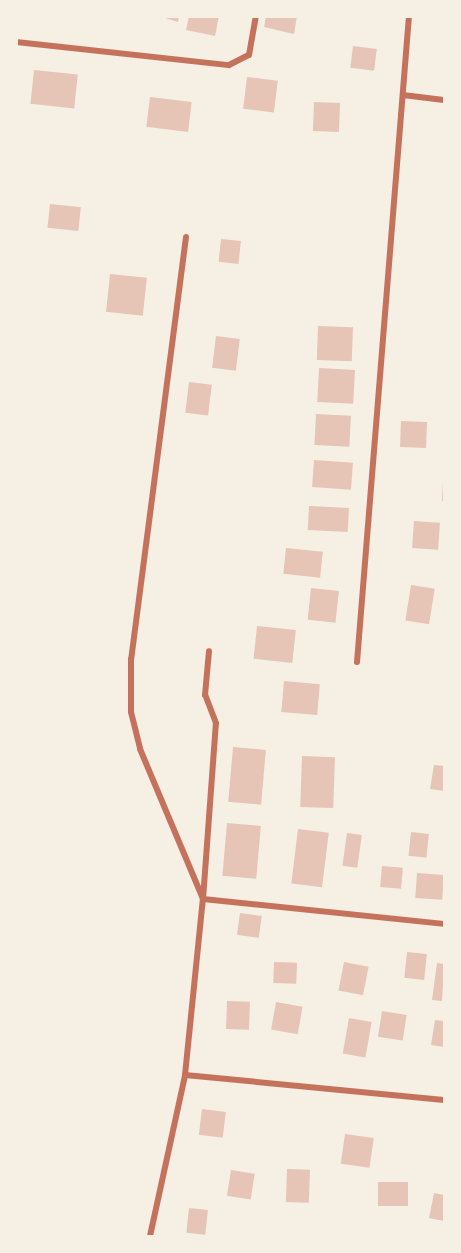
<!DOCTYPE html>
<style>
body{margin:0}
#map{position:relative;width:461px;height:1253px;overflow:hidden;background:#f6efe4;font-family:Montserrat,sans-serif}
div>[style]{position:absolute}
.building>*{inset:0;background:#e6c5b7;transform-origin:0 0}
.minor>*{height:6px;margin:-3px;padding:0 3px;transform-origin:3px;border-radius:3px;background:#c5725c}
span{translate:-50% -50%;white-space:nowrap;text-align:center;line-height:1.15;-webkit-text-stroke:4.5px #f6efe4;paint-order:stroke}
.frame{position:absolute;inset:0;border:18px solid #f6efe4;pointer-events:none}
</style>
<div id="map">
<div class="building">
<div style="clip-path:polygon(159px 16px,179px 16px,178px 22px)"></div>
<div style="clip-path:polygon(189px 16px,219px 16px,215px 36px,186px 30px)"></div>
<div style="clip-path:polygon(266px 16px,297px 16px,294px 34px,264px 27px)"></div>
<div style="left:353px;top:46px;width:24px;height:22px;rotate:7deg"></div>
<div style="left:34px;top:70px;width:44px;height:34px;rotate:6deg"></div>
<div style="left:247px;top:77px;width:31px;height:32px;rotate:7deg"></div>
<div style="left:150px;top:97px;width:42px;height:30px;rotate:7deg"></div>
<div style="left:314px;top:102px;width:26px;height:29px;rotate:2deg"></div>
<div style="left:50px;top:204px;width:31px;height:24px;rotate:6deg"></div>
<div style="left:221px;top:239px;width:20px;height:23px;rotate:6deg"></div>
<div style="left:110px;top:274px;width:37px;height:38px;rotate:6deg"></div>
<div style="left:318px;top:326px;width:35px;height:34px;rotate:2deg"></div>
<div style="left:216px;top:336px;width:24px;height:32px;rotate:7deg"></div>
<div style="left:319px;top:368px;width:36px;height:34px;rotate:3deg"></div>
<div style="left:189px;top:382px;width:23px;height:31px;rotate:7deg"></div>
<div style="left:316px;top:414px;width:35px;height:31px;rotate:3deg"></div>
<div style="left:401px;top:421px;width:26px;height:26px;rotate:2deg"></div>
<div style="left:314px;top:460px;width:39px;height:27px;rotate:4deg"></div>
<div style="clip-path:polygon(443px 482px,444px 482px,444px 501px,442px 501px)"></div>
<div style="left:309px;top:506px;width:40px;height:24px;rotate:3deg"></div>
<div style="left:414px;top:521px;width:26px;height:27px;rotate:4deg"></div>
<div style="left:286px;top:548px;width:37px;height:26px;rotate:6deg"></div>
<div style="left:411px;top:585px;width:24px;height:36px;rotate:9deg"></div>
<div style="left:311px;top:588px;width:28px;height:32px;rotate:6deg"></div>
<div style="left:257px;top:626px;width:39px;height:33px;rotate:6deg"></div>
<div style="left:284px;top:681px;width:36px;height:31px;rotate:5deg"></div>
<div style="left:233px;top:747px;width:33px;height:55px;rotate:5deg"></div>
<div style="left:302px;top:756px;width:33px;height:51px;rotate:2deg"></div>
<div style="clip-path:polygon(434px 765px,444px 766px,444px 791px,430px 789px)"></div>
<div style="left:227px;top:823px;width:34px;height:53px;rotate:5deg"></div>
<div style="left:298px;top:829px;width:31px;height:55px;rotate:7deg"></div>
<div style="left:411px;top:832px;width:18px;height:24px;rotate:6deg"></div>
<div style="left:347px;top:833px;width:15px;height:33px;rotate:8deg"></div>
<div style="left:382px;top:866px;width:21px;height:21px;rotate:5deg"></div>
<div style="left:417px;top:873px;width:27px;height:25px;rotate:4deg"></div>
<div style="left:240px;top:913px;width:22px;height:22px;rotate:8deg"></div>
<div style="left:407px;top:952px;width:20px;height:26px;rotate:6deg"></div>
<div style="left:274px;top:962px;width:23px;height:21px;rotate:2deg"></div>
<div style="left:344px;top:962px;width:25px;height:29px;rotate:11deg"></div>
<div style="clip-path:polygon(437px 963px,444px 964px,442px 1001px,432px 1000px)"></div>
<div style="left:227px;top:1001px;width:23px;height:28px;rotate:2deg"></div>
<div style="left:276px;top:1002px;width:27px;height:28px;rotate:10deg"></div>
<div style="left:382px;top:1011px;width:25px;height:26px;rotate:9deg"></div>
<div style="left:349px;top:1018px;width:23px;height:36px;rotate:10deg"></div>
<div style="clip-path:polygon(435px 1020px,444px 1021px,444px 1047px,431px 1045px)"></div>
<div style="left:202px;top:1109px;width:24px;height:26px;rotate:7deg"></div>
<div style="left:345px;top:1134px;width:29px;height:30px;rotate:8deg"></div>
<div style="left:287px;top:1169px;width:23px;height:33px;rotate:2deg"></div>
<div style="left:231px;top:1170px;width:24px;height:26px;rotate:9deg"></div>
<div style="left:378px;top:1182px;width:30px;height:24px"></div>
<div style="clip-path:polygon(434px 1193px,444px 1195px,444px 1221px,429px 1218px)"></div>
<div style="left:189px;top:1208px;width:19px;height:25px;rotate:6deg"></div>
</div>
<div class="minor">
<div style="left:16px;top:42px;width:214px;rotate:6.2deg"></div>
<div style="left:229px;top:65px;width:22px;rotate:-27deg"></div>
<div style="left:249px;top:55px;width:40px;rotate:-80deg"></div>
<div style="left:403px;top:95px;width:41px;rotate:7deg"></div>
<div style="left:186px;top:237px;width:426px;rotate:97.4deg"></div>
<div style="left:131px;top:659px;width:53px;rotate:90deg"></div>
<div style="left:131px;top:712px;width:38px;rotate:76deg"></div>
<div style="left:140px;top:749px;width:163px;rotate:67.2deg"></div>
<div style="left:357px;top:662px;width:648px;rotate:-85.4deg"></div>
<div style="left:203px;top:899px;width:242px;rotate:5.9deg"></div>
<div style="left:185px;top:1075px;width:260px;rotate:5.5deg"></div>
<div style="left:150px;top:1236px;width:165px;rotate:-77.7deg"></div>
<div style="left:185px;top:1075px;width:177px;rotate:-84.2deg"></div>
<div style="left:203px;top:899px;width:176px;rotate:-85.8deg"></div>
<div style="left:216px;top:723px;width:30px;rotate:-111deg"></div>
<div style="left:205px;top:695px;width:44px;rotate:-84.8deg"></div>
</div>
<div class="frame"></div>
</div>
